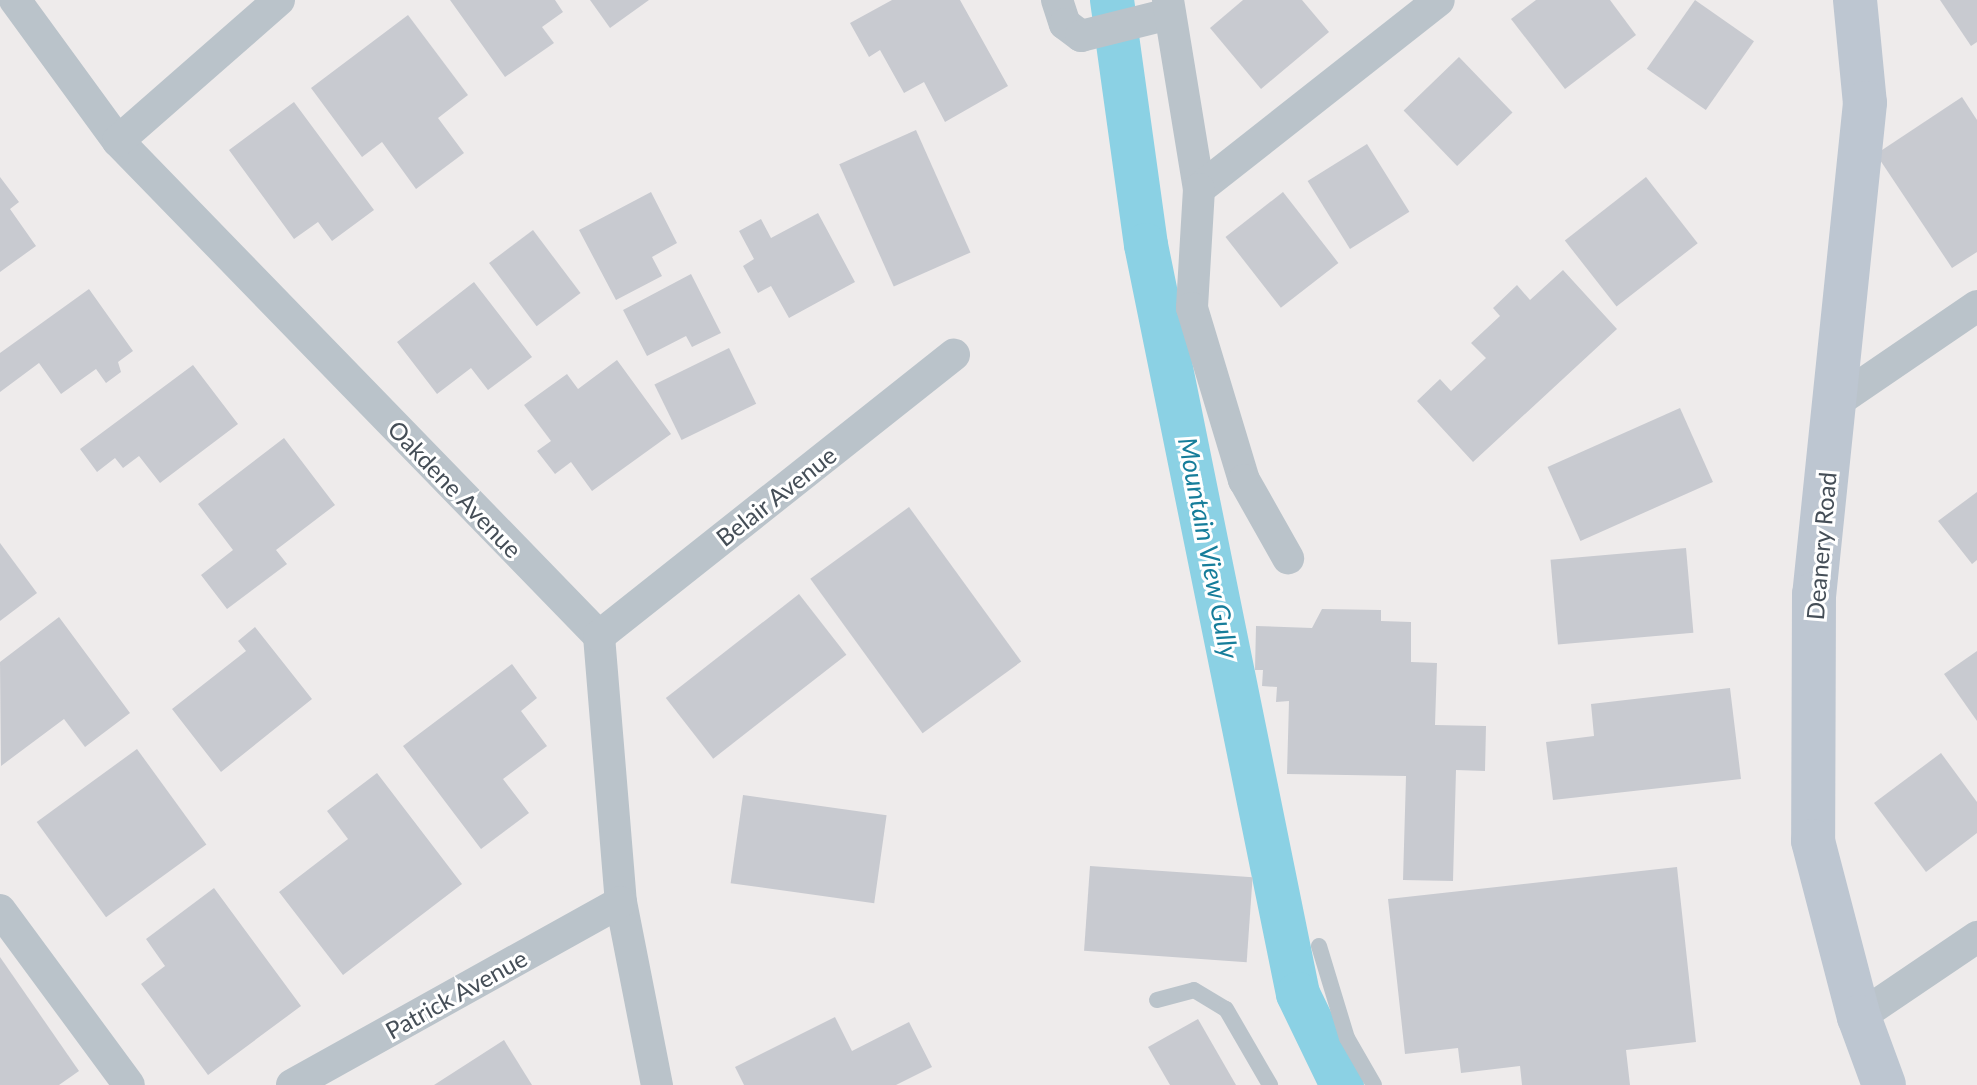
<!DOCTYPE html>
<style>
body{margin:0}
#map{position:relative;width:1977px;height:1085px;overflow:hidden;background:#eeebeb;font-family:Lato,sans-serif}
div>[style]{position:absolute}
.canal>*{height:44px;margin:-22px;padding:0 22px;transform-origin:22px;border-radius:22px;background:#8bd1e4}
.building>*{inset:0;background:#c8cad0;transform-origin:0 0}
.lane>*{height:16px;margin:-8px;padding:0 8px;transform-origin:8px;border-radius:8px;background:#bac3ca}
.street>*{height:32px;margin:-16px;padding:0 16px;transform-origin:16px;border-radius:16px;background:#bac3ca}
.secondary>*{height:44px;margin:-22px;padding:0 22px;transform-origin:22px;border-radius:22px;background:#bdc6d1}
span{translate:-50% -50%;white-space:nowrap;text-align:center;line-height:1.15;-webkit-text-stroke:6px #fff;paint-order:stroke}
.street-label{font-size:24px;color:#454e57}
.water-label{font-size:26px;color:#167d9a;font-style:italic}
</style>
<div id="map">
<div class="canal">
<div style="left:1112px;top:0;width:247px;rotate:82.1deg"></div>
<div style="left:1146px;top:245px;width:764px;rotate:78.53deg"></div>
<div style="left:1298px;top:994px;width:101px;rotate:64.2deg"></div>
</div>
<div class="building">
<div style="clip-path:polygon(450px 0,555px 0,563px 12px,542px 27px,554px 43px,505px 77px)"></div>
<div style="clip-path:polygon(590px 0,649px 0,610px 28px)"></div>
<div style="clip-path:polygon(892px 0,960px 0,1008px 86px,945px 122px,924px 82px,904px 93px,880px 50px,869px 57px,850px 23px)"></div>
<div style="clip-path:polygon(1243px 0,1302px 0,1329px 32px,1261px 89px,1210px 28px)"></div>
<div style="clip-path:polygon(1536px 0,1610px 0,1636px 35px,1565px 89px,1511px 19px)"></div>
<div style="left:1695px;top:0;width:72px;height:84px;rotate:35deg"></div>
<div style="clip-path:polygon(1940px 0,1977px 0,1977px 42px,1971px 46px)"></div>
<div style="clip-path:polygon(408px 15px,468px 95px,438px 118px,464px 153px,416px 189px,382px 142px,362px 157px,311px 88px)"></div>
<div style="left:1459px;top:57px;width:77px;height:77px;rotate:46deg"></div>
<div style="clip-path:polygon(1962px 97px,1977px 120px,1977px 252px,1952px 268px,1876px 154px)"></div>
<div style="clip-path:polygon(294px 102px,374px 210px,332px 241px,318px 222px,294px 239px,229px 150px)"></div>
<div style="left:916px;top:130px;width:134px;height:84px;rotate:66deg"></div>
<div style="left:1367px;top:144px;width:80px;height:70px;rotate:58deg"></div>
<div style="clip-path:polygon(0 177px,19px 202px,10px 209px,36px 246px,0 272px)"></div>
<div style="left:1646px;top:177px;width:84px;height:103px;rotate:52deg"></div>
<div style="clip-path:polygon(651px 192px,677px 243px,652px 257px,662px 276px,616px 300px,579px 230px)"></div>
<div style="left:1283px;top:192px;width:90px;height:73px;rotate:52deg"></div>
<div style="clip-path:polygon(818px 213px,855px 282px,789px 318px,771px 286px,758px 293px,743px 266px,754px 259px,739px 231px,761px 219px,771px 238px)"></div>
<div style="left:533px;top:230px;width:79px;height:55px;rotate:53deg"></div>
<div style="clip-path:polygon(1563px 270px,1617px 329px,1473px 462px,1417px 401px,1440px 379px,1451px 391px,1486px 358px,1471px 343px,1500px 316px,1493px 308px,1517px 285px,1530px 300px)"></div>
<div style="clip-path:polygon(691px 274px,721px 333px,692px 347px,686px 336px,647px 356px,623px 310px)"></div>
<div style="clip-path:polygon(474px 282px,532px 357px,488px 390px,471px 368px,437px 394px,397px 342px)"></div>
<div style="clip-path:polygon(89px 289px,133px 351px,118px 362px,121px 372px,106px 383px,96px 369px,61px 394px,39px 363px,0 392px,0 353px)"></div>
<div style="left:729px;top:348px;width:62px;height:83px;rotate:64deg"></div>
<div style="clip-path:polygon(617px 360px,671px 434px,592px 491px,571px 462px,555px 474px,537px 451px,551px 441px,524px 405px,567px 374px,578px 389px)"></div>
<div style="clip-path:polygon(193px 365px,238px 424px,160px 483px,139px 456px,123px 468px,115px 458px,97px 472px,80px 449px)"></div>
<div style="left:1680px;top:408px;width:81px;height:145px;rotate:66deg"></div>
<div style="clip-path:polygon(284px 438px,335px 505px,276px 550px,287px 564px,227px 609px,201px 575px,233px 550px,198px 504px)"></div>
<div style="clip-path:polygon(1977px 492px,1977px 560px,1972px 564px,1938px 521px)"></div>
<div style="left:909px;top:507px;width:191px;height:122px;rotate:54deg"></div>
<div style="clip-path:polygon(0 543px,37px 593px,0 621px)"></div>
<div style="left:1686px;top:548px;width:85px;height:136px;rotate:85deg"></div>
<div style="left:799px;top:594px;width:77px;height:169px;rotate:52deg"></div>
<div style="clip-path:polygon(1322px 609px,1381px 610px,1381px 621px,1411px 622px,1411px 662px,1437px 663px,1435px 725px,1486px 726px,1485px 771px,1456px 770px,1453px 881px,1403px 880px,1406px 776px,1287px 774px,1289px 701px,1276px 702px,1277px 687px,1262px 686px,1263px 670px,1255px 670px,1256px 626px,1312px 628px)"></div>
<div style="clip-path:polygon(59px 617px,130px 713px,85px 747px,64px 719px,1px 766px,0 662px)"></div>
<div style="clip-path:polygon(255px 627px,312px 699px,221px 772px,172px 709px,246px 651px,238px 641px)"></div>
<div style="clip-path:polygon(1977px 651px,1977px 721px,1944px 674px)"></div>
<div style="clip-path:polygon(512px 664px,537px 698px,521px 711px,547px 746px,503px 779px,529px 813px,481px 849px,403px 746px)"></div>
<div style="clip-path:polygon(1730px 688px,1741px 779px,1553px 800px,1546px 742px,1594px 736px,1591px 704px)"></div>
<div style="left:137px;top:749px;width:118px;height:124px;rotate:54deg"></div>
<div style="clip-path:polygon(1941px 753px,1977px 802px,1977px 833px,1926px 872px,1874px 803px)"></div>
<div style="clip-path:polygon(377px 773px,462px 884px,343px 975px,279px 892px,348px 839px,327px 811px)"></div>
<div style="left:743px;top:795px;width:145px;height:89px;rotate:8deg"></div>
<div style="left:1090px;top:866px;width:163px;height:85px;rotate:4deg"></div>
<div style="clip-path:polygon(1677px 867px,1696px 1042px,1626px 1050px,1630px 1085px,1522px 1085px,1520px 1066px,1461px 1073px,1458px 1048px,1405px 1054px,1388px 899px)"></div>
<div style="clip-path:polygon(214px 888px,301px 1006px,208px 1075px,141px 984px,165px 966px,146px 939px)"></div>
<div style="clip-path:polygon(0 957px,79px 1071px,59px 1085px,0 1085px)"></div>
<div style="clip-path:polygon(835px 1017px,852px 1051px,909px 1022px,932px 1067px,896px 1085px,744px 1085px,735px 1067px)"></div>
<div style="clip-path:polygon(1198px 1019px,1236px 1085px,1170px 1085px,1148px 1047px)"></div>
<div style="clip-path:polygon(504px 1040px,532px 1085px,434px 1085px)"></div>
</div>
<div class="lane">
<div style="left:1319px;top:946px;width:96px;rotate:73.1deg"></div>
<div style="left:1347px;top:1038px;width:54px;rotate:60.1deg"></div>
<div style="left:1157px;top:1000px;width:38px;rotate:-15deg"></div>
<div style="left:1194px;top:990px;width:37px;rotate:31deg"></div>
<div style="left:1226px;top:1009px;width:88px;rotate:59.9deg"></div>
</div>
<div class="street">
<div style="left:15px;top:0;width:175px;rotate:53.9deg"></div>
<div style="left:118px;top:141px;width:690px;rotate:45.82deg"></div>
<div style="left:599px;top:636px;width:267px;rotate:85.3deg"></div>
<div style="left:621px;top:902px;width:187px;rotate:78.9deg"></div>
<div style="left:1057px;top:0;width:25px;rotate:72deg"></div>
<div style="left:1065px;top:24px;width:20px;rotate:37deg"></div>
<div style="left:1081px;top:36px;width:91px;rotate:-14deg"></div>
<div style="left:1168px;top:0;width:192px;rotate:80.7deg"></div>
<div style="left:1199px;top:189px;width:305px;rotate:-38.2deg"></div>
<div style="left:118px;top:141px;width:214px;rotate:-41.2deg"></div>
<div style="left:1199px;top:189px;width:119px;rotate:93.4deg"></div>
<div style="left:1192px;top:308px;width:180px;rotate:73.2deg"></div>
<div style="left:1244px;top:480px;width:90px;rotate:60.6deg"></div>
<div style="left:1835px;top:403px;width:172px;rotate:-34.3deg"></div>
<div style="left:599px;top:636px;width:453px;rotate:-38.4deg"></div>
<div style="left:0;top:910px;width:217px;rotate:53.6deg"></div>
<div style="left:1859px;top:1017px;width:143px;rotate:-34.1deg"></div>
<div style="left:292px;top:1085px;width:376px;rotate:-29.1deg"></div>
</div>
<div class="secondary">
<div style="left:1855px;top:0;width:103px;rotate:84.5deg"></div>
<div style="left:1865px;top:103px;width:494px;rotate:95.9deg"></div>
<div style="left:1814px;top:594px;width:247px;rotate:90.2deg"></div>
<div style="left:1813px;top:841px;width:182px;rotate:75.4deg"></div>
<div style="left:1859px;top:1017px;width:72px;rotate:69.8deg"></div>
</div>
<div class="street-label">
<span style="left:455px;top:489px;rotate:46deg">Oakdene Avenue</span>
<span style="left:776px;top:496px;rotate:-38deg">Belair Avenue</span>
<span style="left:1821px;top:546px;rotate:-85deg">Deanery Road</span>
<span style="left:456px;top:994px;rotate:-29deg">Patrick Avenue</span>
</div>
<div class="water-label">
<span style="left:1208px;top:548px;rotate:79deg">Mountain View Gully</span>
</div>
</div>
